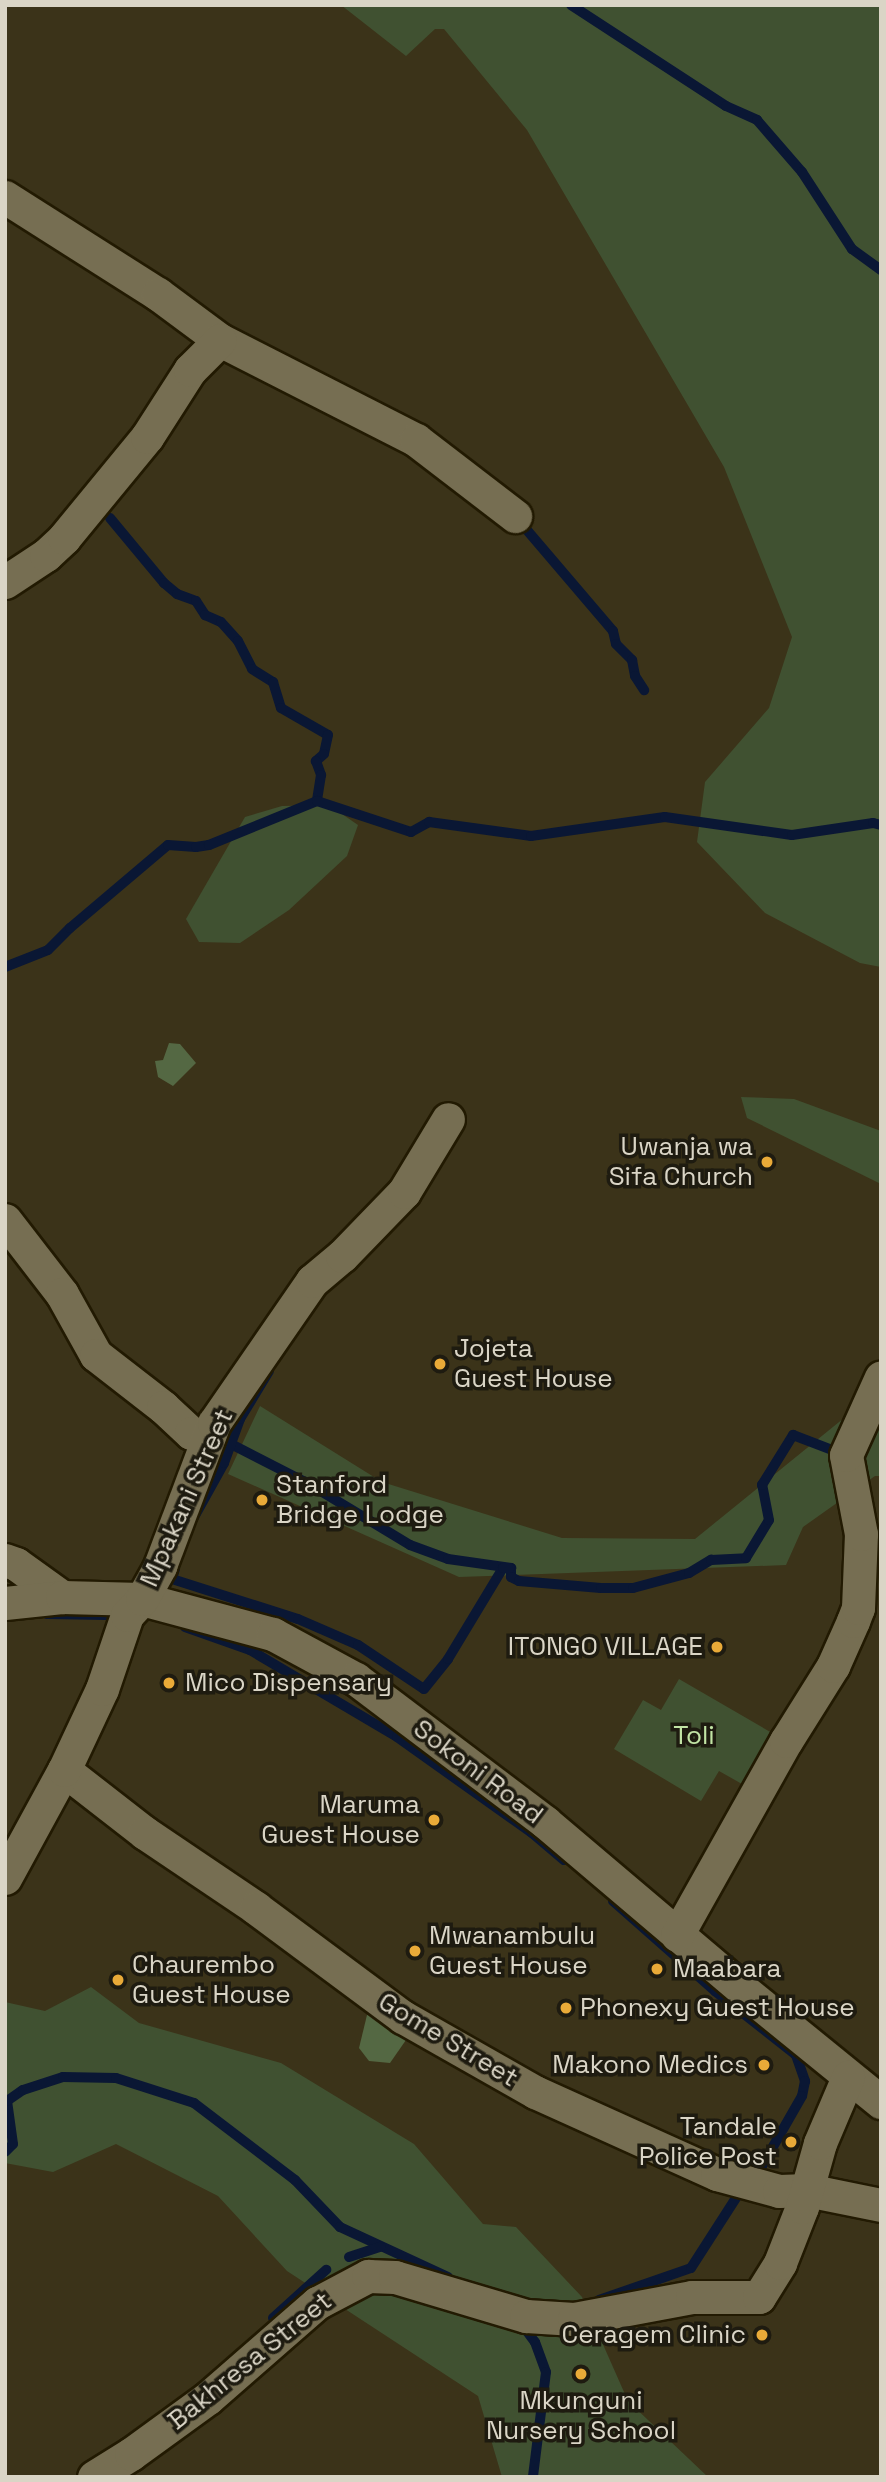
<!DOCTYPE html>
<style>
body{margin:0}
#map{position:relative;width:886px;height:2482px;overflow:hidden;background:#3b3319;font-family:"Space Grotesk",sans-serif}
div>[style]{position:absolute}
.green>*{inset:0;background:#405131}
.forest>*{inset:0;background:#546843}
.stream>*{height:10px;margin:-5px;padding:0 5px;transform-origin:5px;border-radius:5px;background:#0a1734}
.roads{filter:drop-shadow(2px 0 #221a02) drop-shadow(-2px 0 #221a02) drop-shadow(0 2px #221a02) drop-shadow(0 -2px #221a02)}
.street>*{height:33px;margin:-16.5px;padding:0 16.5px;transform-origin:16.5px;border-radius:16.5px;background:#766e52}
.dots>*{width:19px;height:19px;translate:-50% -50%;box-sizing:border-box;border:4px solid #1e1b10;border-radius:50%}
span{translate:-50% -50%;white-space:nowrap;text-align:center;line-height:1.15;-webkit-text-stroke:7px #1e1b10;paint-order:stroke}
.poi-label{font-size:26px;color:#dad5c6}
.right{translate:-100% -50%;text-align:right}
.left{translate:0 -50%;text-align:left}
.street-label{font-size:26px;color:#dad5c6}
.park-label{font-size:26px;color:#c2e4a5}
.frame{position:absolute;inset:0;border:7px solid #dad5c6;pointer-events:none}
</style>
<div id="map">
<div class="green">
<div style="clip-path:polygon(341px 5px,881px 5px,881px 967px,860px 963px,765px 913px,697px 842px,705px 782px,769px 708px,792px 637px,724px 467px,527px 130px,444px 29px,435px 29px,406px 56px)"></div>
<div style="clip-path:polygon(329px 805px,358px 825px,347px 856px,289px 910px,240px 943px,199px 942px,186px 919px,245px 817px,282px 806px)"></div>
<div style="clip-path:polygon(741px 1097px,794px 1099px,881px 1131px,881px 1184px,747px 1118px)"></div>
<div style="clip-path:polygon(881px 1388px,881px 1476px,875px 1476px,803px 1527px,786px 1565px,459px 1577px,228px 1474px,260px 1406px,382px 1482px,562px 1538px,695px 1539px)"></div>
<div style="clip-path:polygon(679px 1679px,772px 1733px,742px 1784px,719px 1771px,701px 1801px,614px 1749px,643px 1700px,661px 1710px)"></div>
<div style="clip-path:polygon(91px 1987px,139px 2023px,281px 2063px,414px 2144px,483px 2224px,516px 2227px,582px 2297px,628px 2401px,708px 2477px,502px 2477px,478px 2396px,287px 2271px,218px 2196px,116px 2144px,53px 2172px,5px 2163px,5px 2002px,45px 2011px)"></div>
</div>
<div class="forest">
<div style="clip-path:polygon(169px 1043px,180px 1044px,196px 1063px,173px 1086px,158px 1077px,155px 1061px,163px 1060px)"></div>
<div style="clip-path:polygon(391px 2014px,406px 2025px,406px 2040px,390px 2063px,369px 2061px,359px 2048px,367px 2015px)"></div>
</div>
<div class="stream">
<div style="left:571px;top:5px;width:185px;rotate:33.1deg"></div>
<div style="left:726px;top:106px;width:34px;rotate:24deg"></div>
<div style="left:757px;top:120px;width:69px;rotate:49.1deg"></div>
<div style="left:802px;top:172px;width:92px;rotate:57deg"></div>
<div style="left:852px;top:249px;width:36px;rotate:36deg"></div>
<div style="left:110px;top:518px;width:85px;rotate:50.3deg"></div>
<div style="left:164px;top:583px;width:17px;rotate:40deg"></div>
<div style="left:177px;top:594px;width:20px;rotate:20deg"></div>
<div style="left:196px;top:601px;width:17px;rotate:57deg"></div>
<div style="left:205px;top:615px;width:17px;rotate:24deg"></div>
<div style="left:221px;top:622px;width:25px;rotate:48deg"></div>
<div style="left:238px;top:641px;width:31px;rotate:63deg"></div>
<div style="left:252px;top:669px;width:25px;rotate:32deg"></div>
<div style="left:273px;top:682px;width:27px;rotate:73deg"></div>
<div style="left:281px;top:708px;width:54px;rotate:29.9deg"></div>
<div style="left:328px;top:735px;width:19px;rotate:102deg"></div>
<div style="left:324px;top:754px;width:11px;rotate:139deg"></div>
<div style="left:316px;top:761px;width:15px;rotate:70deg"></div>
<div style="left:321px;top:775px;width:26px;rotate:99deg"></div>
<div style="left:517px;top:523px;width:11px;rotate:34deg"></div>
<div style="left:526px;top:529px;width:134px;rotate:49.5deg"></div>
<div style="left:613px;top:631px;width:13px;rotate:77deg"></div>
<div style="left:616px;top:644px;width:23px;rotate:45deg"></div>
<div style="left:632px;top:660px;width:16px;rotate:79deg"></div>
<div style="left:635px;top:676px;width:17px;rotate:57deg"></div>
<div style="left:5px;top:967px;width:46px;rotate:-21.6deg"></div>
<div style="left:48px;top:950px;width:31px;rotate:-45deg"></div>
<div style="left:70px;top:928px;width:128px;rotate:-40.3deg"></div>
<div style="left:168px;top:845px;width:28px;rotate:4deg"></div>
<div style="left:196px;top:847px;width:13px;rotate:-9deg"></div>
<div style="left:209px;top:845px;width:117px;rotate:-22.2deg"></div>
<div style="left:317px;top:801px;width:99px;rotate:18.3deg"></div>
<div style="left:411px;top:832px;width:21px;rotate:-29deg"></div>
<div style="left:429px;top:822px;width:103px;rotate:7.8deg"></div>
<div style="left:531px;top:836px;width:135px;rotate:-8.1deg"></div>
<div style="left:665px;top:817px;width:128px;rotate:8.1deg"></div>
<div style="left:792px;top:835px;width:82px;rotate:-8.4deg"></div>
<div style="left:873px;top:823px;width:8px;rotate:14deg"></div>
<div style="left:231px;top:1444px;width:88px;rotate:27.1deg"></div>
<div style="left:309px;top:1484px;width:118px;rotate:31.1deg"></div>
<div style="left:410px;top:1545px;width:40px;rotate:20.2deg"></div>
<div style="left:448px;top:1559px;width:64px;rotate:8.1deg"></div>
<div style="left:511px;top:1568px;width:9px;rotate:90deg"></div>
<div style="left:511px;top:1577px;width:9px;rotate:27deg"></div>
<div style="left:519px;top:1581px;width:82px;rotate:4.9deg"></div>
<div style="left:601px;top:1588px;width:32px"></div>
<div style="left:633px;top:1588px;width:58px;rotate:-15deg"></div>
<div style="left:689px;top:1573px;width:26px;rotate:-31deg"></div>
<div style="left:711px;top:1560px;width:35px;rotate:-3deg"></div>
<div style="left:746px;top:1558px;width:44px;rotate:-58.8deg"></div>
<div style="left:769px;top:1520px;width:36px;rotate:-101deg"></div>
<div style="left:762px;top:1485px;width:59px;rotate:-58.2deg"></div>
<div style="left:793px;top:1435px;width:50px;rotate:21deg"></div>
<div style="left:193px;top:1519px;width:64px;rotate:-61deg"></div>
<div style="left:224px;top:1463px;width:47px;rotate:-70deg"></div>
<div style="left:240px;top:1419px;width:56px;rotate:-58.9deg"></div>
<div style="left:175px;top:1569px;width:10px;rotate:107deg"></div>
<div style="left:172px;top:1579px;width:132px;rotate:17.6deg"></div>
<div style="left:298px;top:1619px;width:65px;rotate:23.4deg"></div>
<div style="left:358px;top:1645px;width:79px;rotate:33.7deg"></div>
<div style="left:424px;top:1689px;width:38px;rotate:-51deg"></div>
<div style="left:448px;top:1659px;width:106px;rotate:-58.9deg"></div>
<div style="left:503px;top:1568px;width:7px"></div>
<div style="left:47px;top:1614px;width:59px;rotate:1deg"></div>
<div style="left:185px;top:1627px;width:69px;rotate:19.5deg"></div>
<div style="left:250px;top:1650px;width:171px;rotate:30.6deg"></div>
<div style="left:397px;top:1737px;width:166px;rotate:35.4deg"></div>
<div style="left:532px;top:1833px;width:42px;rotate:40.2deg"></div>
<div style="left:613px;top:1901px;width:136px;rotate:41.4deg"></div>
<div style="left:715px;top:1991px;width:103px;rotate:38.3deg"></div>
<div style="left:796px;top:2055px;width:28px;rotate:71deg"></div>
<div style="left:805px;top:2081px;width:15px;rotate:101deg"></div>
<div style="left:802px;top:2096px;width:95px;rotate:119.8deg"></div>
<div style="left:5px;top:2152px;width:11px;rotate:-45deg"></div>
<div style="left:13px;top:2144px;width:43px;rotate:-97.9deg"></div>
<div style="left:7px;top:2101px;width:19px;rotate:-35deg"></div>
<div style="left:23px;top:2090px;width:42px;rotate:-18deg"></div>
<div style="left:63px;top:2077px;width:53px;rotate:1.1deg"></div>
<div style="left:116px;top:2078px;width:82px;rotate:17.8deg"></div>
<div style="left:194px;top:2103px;width:127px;rotate:37.3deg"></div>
<div style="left:295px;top:2180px;width:65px;rotate:46.2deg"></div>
<div style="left:340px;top:2227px;width:119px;rotate:24.8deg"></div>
<div style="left:349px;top:2257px;width:33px;rotate:-18deg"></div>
<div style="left:599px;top:2300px;width:97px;rotate:-19.2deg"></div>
<div style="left:691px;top:2268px;width:96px;rotate:-57.3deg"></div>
<div style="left:273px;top:2318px;width:72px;rotate:-42.2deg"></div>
<div style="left:521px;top:2323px;width:24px;rotate:54deg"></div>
<div style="left:535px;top:2342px;width:32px;rotate:70deg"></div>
<div style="left:546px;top:2372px;width:106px;rotate:97.1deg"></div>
</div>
<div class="roads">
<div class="street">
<div style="left:5px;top:197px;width:181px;rotate:32.4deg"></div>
<div style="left:158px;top:294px;width:77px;rotate:36.6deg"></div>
<div style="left:220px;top:340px;width:220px;rotate:27deg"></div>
<div style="left:416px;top:440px;width:125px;rotate:37.5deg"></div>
<div style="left:5px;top:582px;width:49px;rotate:-33.4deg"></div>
<div style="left:46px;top:555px;width:25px;rotate:-43deg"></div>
<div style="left:64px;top:538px;width:131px;rotate:-50.6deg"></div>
<div style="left:147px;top:437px;width:80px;rotate:-57.3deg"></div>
<div style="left:190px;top:370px;width:42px;rotate:-45deg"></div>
<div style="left:5px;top:1220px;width:93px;rotate:52.4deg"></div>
<div style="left:62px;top:1294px;width:70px;rotate:60.9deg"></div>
<div style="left:96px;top:1355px;width:85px;rotate:37.8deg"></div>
<div style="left:163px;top:1407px;width:38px;rotate:43deg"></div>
<div style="left:191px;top:1433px;width:18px;rotate:9deg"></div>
<div style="left:5px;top:1560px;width:12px;rotate:20deg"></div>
<div style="left:16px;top:1564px;width:57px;rotate:35.7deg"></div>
<div style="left:5px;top:1603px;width:57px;rotate:-6deg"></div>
<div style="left:62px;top:1597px;width:80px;rotate:1.4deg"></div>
<div style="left:142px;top:1599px;width:136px;rotate:15deg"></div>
<div style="left:273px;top:1634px;width:94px;rotate:28.5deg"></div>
<div style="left:356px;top:1679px;width:237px;rotate:37.1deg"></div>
<div style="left:545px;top:1822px;width:260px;rotate:40.3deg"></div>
<div style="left:743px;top:1990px;width:178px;rotate:39.1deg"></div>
<div style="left:64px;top:1770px;width:103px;rotate:37.9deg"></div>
<div style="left:145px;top:1833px;width:134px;rotate:34deg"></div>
<div style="left:256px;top:1908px;width:183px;rotate:36.6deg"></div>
<div style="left:403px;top:2017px;width:152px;rotate:29.6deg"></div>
<div style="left:535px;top:2092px;width:200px;rotate:24.3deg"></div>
<div style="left:717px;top:2174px;width:64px;rotate:15.3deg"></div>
<div style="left:779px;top:2191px;width:28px;rotate:-2deg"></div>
<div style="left:807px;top:2190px;width:76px;rotate:11.5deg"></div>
<div style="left:5px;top:1878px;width:123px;rotate:-61.4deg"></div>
<div style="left:64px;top:1770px;width:89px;rotate:-64.9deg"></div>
<div style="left:102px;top:1689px;width:78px;rotate:-71.3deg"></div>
<div style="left:127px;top:1615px;width:22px;rotate:-47deg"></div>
<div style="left:142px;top:1599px;width:38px;rotate:-61deg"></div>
<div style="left:160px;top:1566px;width:153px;rotate:-69.3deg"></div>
<div style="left:214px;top:1423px;width:173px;rotate:-55.4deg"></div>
<div style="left:312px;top:1281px;width:39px;rotate:-40deg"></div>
<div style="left:342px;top:1256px;width:89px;rotate:-45.9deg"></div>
<div style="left:404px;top:1192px;width:85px;rotate:-58.9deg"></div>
<div style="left:677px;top:1935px;width:223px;rotate:-60.7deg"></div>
<div style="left:786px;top:1741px;width:89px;rotate:-57.9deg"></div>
<div style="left:833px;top:1666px;width:49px;rotate:-66deg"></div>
<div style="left:853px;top:1621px;width:14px;rotate:-69deg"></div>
<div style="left:858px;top:1608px;width:74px;rotate:-87.7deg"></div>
<div style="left:861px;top:1534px;width:80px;rotate:-100.8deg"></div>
<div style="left:846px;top:1455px;width:85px;rotate:-65.8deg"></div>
<div style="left:94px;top:2477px;width:44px;rotate:-31.9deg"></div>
<div style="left:131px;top:2454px;width:95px;rotate:-36deg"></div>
<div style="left:208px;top:2398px;width:145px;rotate:-41.1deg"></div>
<div style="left:317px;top:2303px;width:58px;rotate:-27.9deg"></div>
<div style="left:368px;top:2276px;width:27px;rotate:2deg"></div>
<div style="left:395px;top:2277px;width:137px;rotate:16.6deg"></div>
<div style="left:526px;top:2316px;width:48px;rotate:3.6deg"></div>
<div style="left:574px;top:2319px;width:120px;rotate:-10.6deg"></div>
<div style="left:692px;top:2297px;width:67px"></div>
<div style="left:759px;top:2297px;width:40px;rotate:-58deg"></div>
<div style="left:780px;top:2263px;width:60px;rotate:-68.6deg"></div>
<div style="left:802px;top:2207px;width:66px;rotate:-74.3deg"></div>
<div style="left:820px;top:2143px;width:72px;rotate:-67deg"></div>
</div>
</div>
<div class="dots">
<div style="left:767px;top:1162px;background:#e9aa38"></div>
<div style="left:440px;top:1364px;background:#e9aa38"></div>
<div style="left:262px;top:1500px;background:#e9aa38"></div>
<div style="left:717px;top:1647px;background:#e9aa38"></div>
<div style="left:169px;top:1683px;background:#e9aa38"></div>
<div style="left:434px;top:1820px;background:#e9aa38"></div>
<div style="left:415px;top:1951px;background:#e9aa38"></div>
<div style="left:657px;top:1969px;background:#e9aa38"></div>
<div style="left:118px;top:1980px;background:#e9aa38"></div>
<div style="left:566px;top:2008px;background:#e9aa38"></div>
<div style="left:764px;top:2065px;background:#e9aa38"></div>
<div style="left:791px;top:2142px;background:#e9aa38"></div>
<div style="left:762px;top:2335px;background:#e9aa38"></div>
<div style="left:581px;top:2374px;background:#e9aa38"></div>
</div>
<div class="poi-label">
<span class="right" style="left:753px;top:1162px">Uwanja wa<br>Sifa Church</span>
<span class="left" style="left:454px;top:1364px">Jojeta<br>Guest House</span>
<span class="left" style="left:276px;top:1500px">Stanford<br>Bridge Lodge</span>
<span class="right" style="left:703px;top:1647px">ITONGO VILLAGE</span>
<span class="left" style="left:185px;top:1683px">Mico Dispensary</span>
<span class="right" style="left:420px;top:1820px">Maruma<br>Guest House</span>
<span class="left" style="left:429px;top:1951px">Mwanambulu<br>Guest House</span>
<span class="left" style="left:132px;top:1980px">Chaurembo<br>Guest House</span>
<span class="left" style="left:673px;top:1969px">Maabara</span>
<span class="left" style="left:580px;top:2008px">Phonexy Guest House</span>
<span class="right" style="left:748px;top:2065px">Makono Medics</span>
<span class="right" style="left:777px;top:2142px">Tandale<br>Police Post</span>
<span class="right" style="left:746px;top:2335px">Ceragem Clinic</span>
<span style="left:581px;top:2416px">Mkunguni<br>Nursery School</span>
</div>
<div class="street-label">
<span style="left:187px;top:1498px;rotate:-66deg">Mpakani Street</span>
<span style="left:478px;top:1772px;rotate:37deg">Sokoni Road</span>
<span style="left:448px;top:2040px;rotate:31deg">Gome Street</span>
<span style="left:250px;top:2361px;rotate:-39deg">Bakhresa Street</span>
</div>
<div class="park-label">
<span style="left:694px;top:1736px">Toli</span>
</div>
<div class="frame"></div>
</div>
